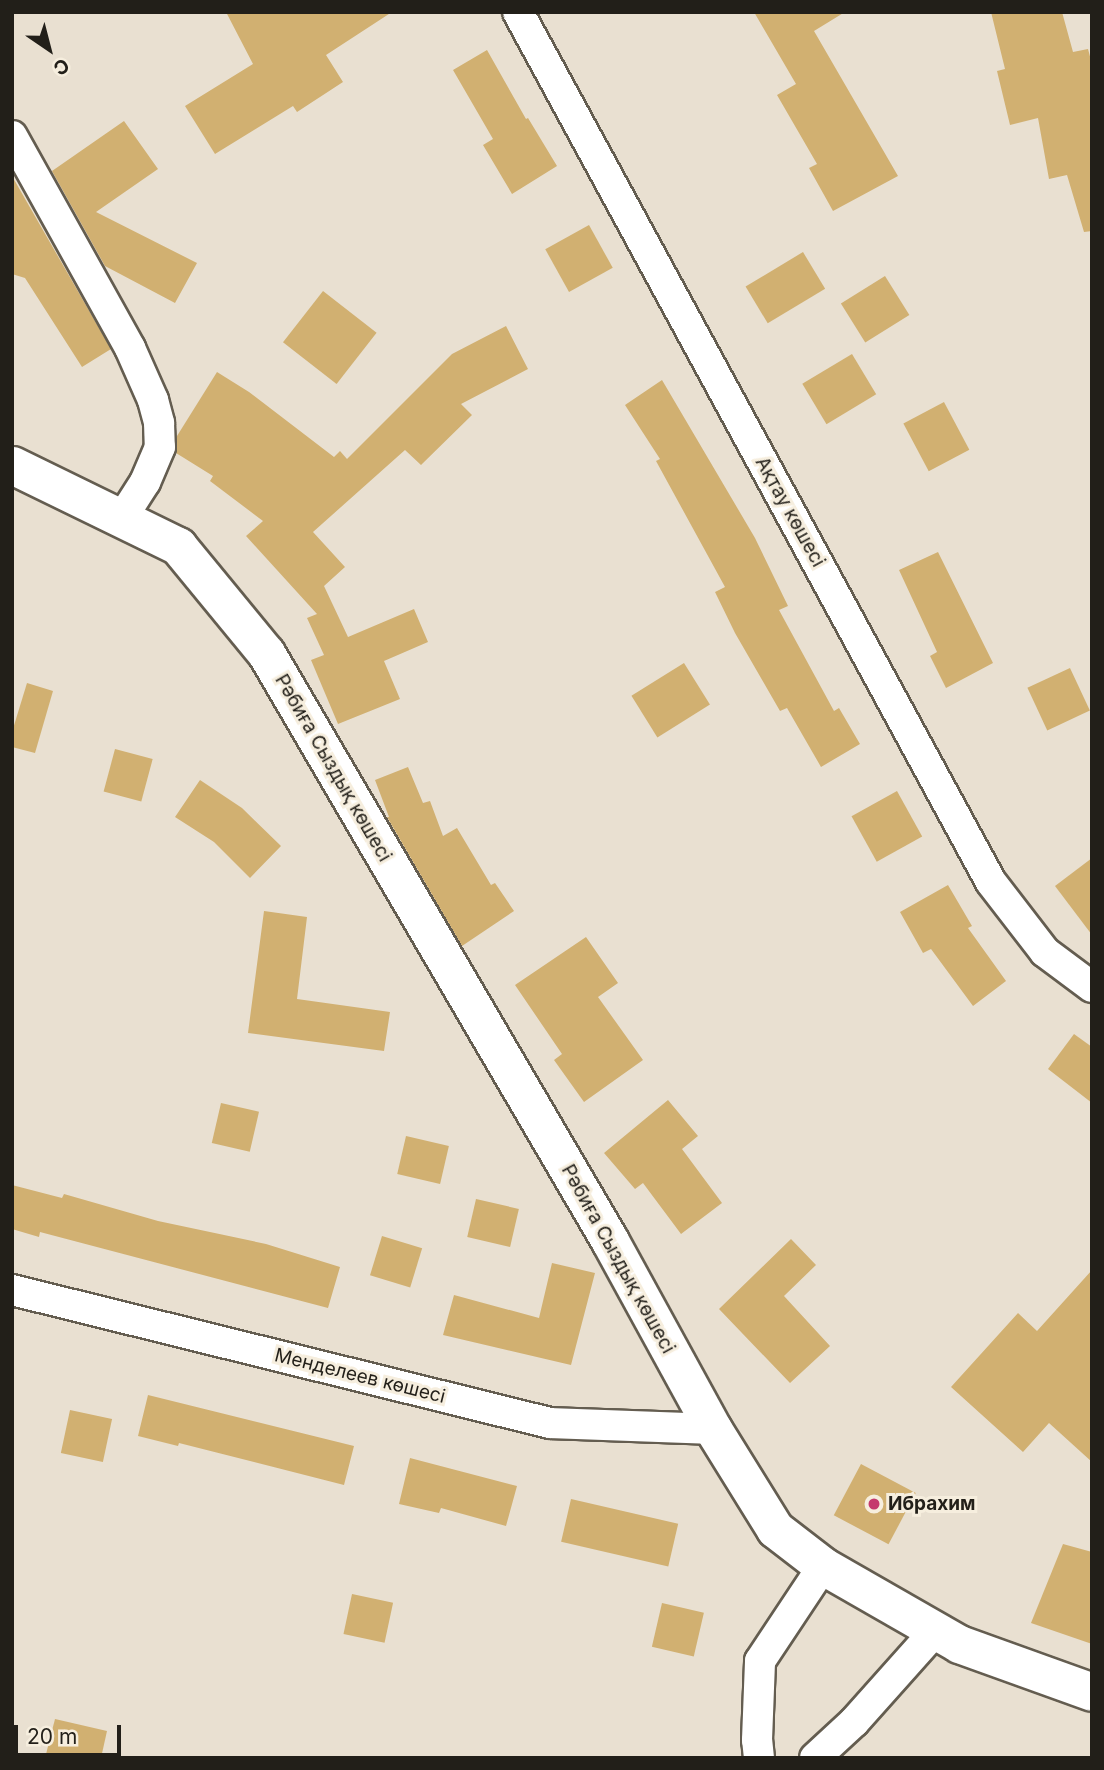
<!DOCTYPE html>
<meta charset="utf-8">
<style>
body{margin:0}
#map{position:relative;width:1104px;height:1770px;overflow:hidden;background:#e9e0d1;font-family:Inter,sans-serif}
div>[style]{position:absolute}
.building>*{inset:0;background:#d1b071;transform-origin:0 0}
.roads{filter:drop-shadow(2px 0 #645d50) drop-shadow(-2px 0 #645d50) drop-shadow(0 2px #645d50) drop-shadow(0 -2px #645d50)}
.minor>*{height:30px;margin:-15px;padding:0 15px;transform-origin:15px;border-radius:15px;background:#fff}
.tertiary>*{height:37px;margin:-18.5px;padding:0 18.5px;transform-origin:18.5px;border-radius:18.5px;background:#fff}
.dots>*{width:19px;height:19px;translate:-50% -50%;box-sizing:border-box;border:4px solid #f6eede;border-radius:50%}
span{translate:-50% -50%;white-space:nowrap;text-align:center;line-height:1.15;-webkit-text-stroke:6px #f6eede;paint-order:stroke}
.street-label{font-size:19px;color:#221f19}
.poi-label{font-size:19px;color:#221f19;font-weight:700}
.left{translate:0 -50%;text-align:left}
.frame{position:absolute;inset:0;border:14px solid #221f19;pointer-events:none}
.north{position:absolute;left:14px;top:14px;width:70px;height:70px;-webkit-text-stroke:5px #f6eede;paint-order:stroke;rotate:145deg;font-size:19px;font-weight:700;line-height:28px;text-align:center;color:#221f19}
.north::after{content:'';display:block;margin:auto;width:24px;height:32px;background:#221f19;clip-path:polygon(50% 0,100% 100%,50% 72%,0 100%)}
.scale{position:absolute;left:14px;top:1725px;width:107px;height:32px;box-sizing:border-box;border:4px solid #221f19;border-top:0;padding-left:9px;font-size:21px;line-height:24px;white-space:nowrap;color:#221f19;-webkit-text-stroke:5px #f6eede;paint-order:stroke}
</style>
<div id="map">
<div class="building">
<div style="clip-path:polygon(226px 12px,392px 12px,326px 55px,343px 82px,297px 112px,293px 106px,215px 154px,185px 106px,253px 64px)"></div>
<div style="clip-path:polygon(754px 12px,845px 12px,814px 31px,898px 176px,833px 211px,809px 168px,817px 164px,777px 95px,796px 84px)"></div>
<div style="clip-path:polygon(991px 12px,1062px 12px,1073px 52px,1088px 49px,1092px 64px,1092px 231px,1084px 232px,1067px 175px,1049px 179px,1038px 118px,1010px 125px,997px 71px,1005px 69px)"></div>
<div style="clip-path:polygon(487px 50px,526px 119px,528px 118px,557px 166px,512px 194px,483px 145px,493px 139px,453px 70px)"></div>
<div style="clip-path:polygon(124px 121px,158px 169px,96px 212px,197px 263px,175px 303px,105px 266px,52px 171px)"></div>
<div style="clip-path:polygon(12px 176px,111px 349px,82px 367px,25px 278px,12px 274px)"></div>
<div style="left:589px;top:225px;width:49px;height:50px;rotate:61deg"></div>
<div style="left:803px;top:252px;width:43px;height:67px;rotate:59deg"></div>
<div style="left:885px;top:276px;width:46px;height:52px;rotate:58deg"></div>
<div style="left:323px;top:291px;width:68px;height:65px;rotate:38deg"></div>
<div style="clip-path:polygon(506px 326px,528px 369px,461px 404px,472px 415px,421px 465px,405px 450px,313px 532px,345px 567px,324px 586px,348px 637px,414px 609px,428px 642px,384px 661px,400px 699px,338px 724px,311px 660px,324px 655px,307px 618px,317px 614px,246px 536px,263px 521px,210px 481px,213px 476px,176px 453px,177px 436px,217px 372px,249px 392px,334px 457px,340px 451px,347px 459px,452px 354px)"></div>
<div style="left:852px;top:354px;width:47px;height:58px;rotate:59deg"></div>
<div style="clip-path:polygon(662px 380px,755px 538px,788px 606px,779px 610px,834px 711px,839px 708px,860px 744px,821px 767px,787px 708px,780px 711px,735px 633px,715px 592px,725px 587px,656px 461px,660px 459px,625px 405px)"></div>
<div style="left:944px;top:402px;width:54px;height:46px;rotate:62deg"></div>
<div style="clip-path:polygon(938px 552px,993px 663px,946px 688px,930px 656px,937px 652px,899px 570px)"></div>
<div style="left:684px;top:663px;width:49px;height:62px;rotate:58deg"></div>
<div style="left:1070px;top:668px;width:47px;height:47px;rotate:65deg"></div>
<div style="clip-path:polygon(27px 683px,53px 691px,35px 753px,12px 747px,12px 732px)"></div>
<div style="left:115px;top:749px;width:39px;height:44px;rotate:15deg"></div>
<div style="clip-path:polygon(408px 767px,423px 803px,430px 801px,443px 836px,457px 828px,491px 885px,495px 883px,514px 911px,462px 946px,387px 817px,389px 817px,375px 780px)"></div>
<div style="clip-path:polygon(200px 780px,242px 808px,281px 846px,250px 878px,214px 842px,175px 817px)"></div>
<div style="left:897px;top:791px;width:52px;height:52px;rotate:61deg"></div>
<div style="clip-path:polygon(1092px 858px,1092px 935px,1055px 886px)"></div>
<div style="clip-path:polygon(948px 885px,972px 926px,968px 928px,1006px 981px,973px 1006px,931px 949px,923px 953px,900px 912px)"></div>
<div style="clip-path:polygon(264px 911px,307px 917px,297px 999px,390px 1012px,384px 1051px,248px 1033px)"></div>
<div style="clip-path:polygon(586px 937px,618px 983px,598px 997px,643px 1060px,584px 1102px,554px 1060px,562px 1054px,515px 985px)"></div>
<div style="clip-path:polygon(1074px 1034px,1092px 1047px,1092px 1103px,1048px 1069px)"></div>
<div style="clip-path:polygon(668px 1100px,698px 1136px,682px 1149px,722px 1203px,681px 1234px,643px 1183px,635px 1189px,604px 1153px)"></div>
<div style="left:221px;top:1103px;width:39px;height:41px;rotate:13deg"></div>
<div style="left:406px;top:1136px;width:44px;height:39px;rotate:13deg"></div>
<div style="clip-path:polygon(12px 1185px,62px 1198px,64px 1194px,158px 1221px,266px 1244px,340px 1267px,328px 1308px,40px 1232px,39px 1237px,12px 1229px)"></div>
<div style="left:476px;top:1199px;width:44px;height:39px;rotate:13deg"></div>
<div style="left:382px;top:1236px;width:42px;height:41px;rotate:17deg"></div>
<div style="clip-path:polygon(791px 1239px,816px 1265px,784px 1296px,830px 1346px,790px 1383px,719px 1309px)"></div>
<div style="clip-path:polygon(552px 1263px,595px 1273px,571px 1365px,443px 1335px,454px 1295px,539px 1318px)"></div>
<div style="clip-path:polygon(1092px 1270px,1092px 1462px,1049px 1423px,1023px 1452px,951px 1387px,1018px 1313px,1037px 1331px)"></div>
<div style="clip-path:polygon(148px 1395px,354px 1446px,344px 1485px,179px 1443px,178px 1446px,138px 1436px)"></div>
<div style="left:70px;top:1410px;width:43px;height:44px;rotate:12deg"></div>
<div style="clip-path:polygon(410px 1458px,517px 1486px,506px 1526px,441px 1508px,439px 1513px,399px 1504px)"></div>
<div style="left:861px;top:1464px;width:62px;height:58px;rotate:28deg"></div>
<div style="left:571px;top:1499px;width:110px;height:44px;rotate:13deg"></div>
<div style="clip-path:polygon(1063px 1544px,1092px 1552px,1092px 1644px,1031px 1623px)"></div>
<div style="left:352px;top:1594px;width:42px;height:41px;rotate:12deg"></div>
<div style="left:662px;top:1603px;width:43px;height:45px;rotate:13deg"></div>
<div style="clip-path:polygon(55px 1719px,107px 1731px,101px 1758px,45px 1758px)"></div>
</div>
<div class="roads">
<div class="minor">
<div style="left:518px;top:12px;width:990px;rotate:61.47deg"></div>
<div style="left:991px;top:882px;width:88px;rotate:52.4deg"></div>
<div style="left:1045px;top:952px;width:59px;rotate:36.7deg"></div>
<div style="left:12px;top:136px;width:243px;rotate:60.9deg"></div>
<div style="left:130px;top:348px;width:57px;rotate:66.1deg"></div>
<div style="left:153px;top:400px;width:24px;rotate:75deg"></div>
<div style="left:159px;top:423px;width:24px;rotate:88deg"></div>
<div style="left:160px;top:447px;width:38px;rotate:113deg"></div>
<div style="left:145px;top:482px;width:43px;rotate:122.6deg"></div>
<div style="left:12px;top:1290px;width:554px;rotate:13.89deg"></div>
<div style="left:550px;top:1423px;width:163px;rotate:2.1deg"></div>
<div style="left:759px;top:1758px;width:18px;rotate:-96deg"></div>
<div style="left:757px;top:1740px;width:79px;rotate:-87.8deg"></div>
<div style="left:760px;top:1661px;width:114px;rotate:-56.4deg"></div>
<div style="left:815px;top:1758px;width:53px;rotate:-42.7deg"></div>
<div style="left:854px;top:1722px;width:122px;rotate:-48.3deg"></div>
</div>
<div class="tertiary">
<div style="left:12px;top:465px;width:185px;rotate:26deg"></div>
<div style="left:178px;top:546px;width:139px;rotate:50.6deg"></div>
<div style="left:266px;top:653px;width:681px;rotate:59.67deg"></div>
<div style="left:610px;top:1241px;width:214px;rotate:61.3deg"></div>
<div style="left:713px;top:1429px;width:118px;rotate:58.2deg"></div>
<div style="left:775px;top:1529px;width:61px;rotate:37.6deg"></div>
<div style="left:823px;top:1566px;width:157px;rotate:29.8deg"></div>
<div style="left:959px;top:1644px;width:141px;rotate:19.8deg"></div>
</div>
</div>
<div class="dots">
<div style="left:874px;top:1504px;background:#c5396e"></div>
</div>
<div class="street-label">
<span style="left:790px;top:512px;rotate:61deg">Ақтау көшесі</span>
<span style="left:333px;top:768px;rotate:60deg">Рәбиға Сыздық көшесі</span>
<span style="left:618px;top:1259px;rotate:61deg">Рәбиға Сыздық көшесі</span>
<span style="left:360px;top:1376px;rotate:14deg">Менделеев көшесі</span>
</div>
<div class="poi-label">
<span class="left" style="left:888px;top:1504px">Ибрахим</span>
</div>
<div class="frame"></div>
<div class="north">С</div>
<div class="scale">20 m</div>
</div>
